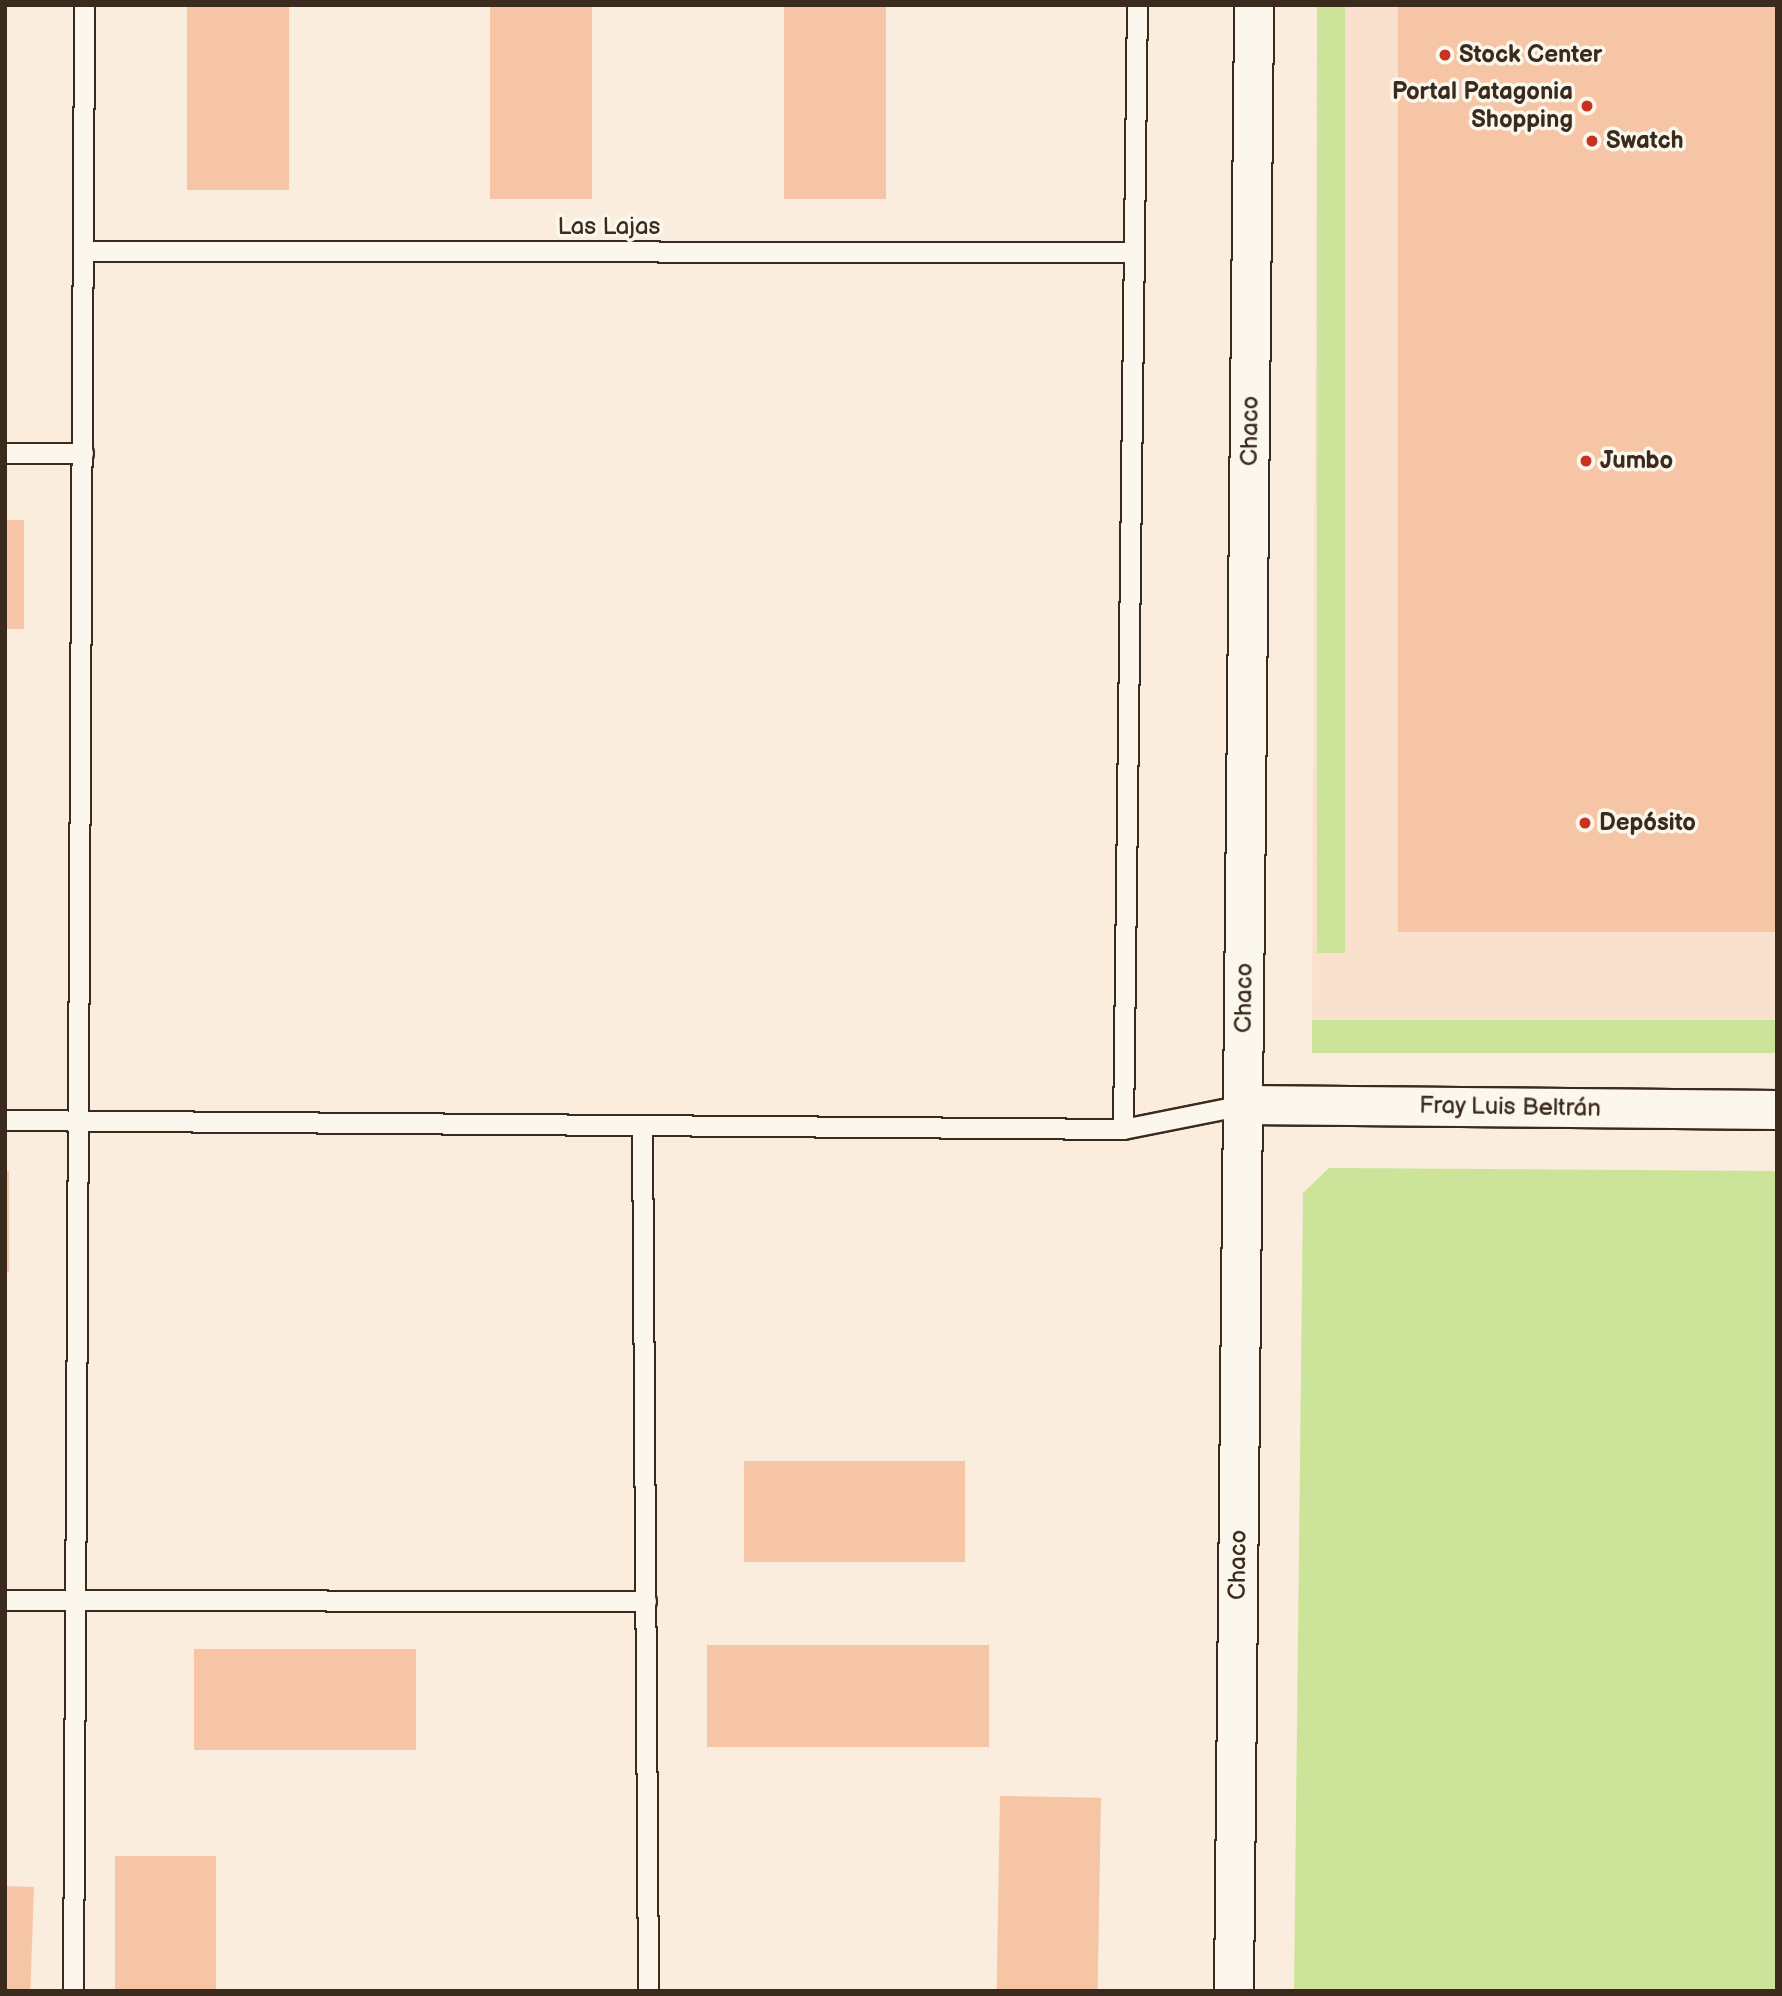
<!DOCTYPE html>
<meta charset="utf-8">
<style>
body{margin:0}
#map{position:relative;width:1782px;height:1996px;overflow:hidden;background:#faedde;font-family:"Balsamiq Sans",sans-serif}
div>[style]{position:absolute}
.built>*{inset:0;background:#f9e1cd}
.green>*{inset:0;background:#cce49a;transform-origin:0 0}
.building>*{inset:0;background:#f6c5a6;transform-origin:0 0}
.roads{filter:drop-shadow(2px 0 #3b2a1e) drop-shadow(-2px 0 #3b2a1e) drop-shadow(0 2px #3b2a1e) drop-shadow(0 -2px #3b2a1e)}
.lane>*{height:19px;margin:-9.5px;padding:0 9.5px;transform-origin:9.5px;border-radius:9.5px;background:#fbf7ec}
.secondary>*{height:38px;margin:-19px;padding:0 19px;transform-origin:19px;border-radius:19px;background:#fbf7ec}
.dots>*{width:19px;height:19px;translate:-50% -50%;box-sizing:border-box;border:4px solid #fbf7ec;border-radius:50%}
span{translate:-50% -50%;white-space:nowrap;text-align:center;line-height:1.15;-webkit-text-stroke:7px #fbf7ec;paint-order:stroke}
.poi-label{font-size:24px;color:#3b2a1e;font-weight:700}
.left{translate:0 -50%;text-align:left}
.right{translate:-100% -50%;text-align:right}
.street-label{font-size:24px;color:#3b2a1e}
.frame{position:absolute;inset:0;border:7px solid #3b2a1e;pointer-events:none}
</style>
<div id="map">
<div class="built">
<div style="clip-path:polygon(1317px 5px,1777px 5px,1777px 1045px,1336px 1043px,1312px 1020px)"></div>
</div>
<div class="green">
<div style="left:1317px;top:5px;width:28px;height:948px"></div>
<div style="left:1312px;top:1020px;width:465px;height:33px"></div>
<div style="clip-path:polygon(1329px 1168px,1777px 1171px,1777px 1991px,1294px 1991px,1303px 1193px)"></div>
</div>
<div class="building">
<div style="left:187px;top:5px;width:102px;height:185px"></div>
<div style="left:490px;top:5px;width:102px;height:194px"></div>
<div style="left:784px;top:5px;width:102px;height:194px"></div>
<div style="left:1398px;top:5px;width:379px;height:927px"></div>
<div style="left:5px;top:520px;width:19px;height:109px"></div>
<div style="left:5px;top:1171px;width:4px;height:101px"></div>
<div style="left:744px;top:1461px;width:221px;height:101px"></div>
<div style="left:707px;top:1645px;width:282px;height:102px"></div>
<div style="left:194px;top:1649px;width:222px;height:101px"></div>
<div style="left:1000px;top:1796px;width:101px;height:195px;rotate:1deg"></div>
<div style="left:115px;top:1856px;width:101px;height:135px"></div>
<div style="left:5px;top:1886px;width:29px;height:105px;rotate:2deg"></div>
</div>
<div class="roads">
<div class="lane">
<div style="left:84px;top:251px;width:1049px;rotate:0.05deg"></div>
<div style="left:5px;top:453px;width:78px"></div>
<div style="left:5px;top:1120px;width:1118px;rotate:0.46deg"></div>
<div style="left:1123px;top:1129px;width:122px;rotate:-11.3deg"></div>
<div style="left:642px;top:1126px;width:865px;rotate:89.6deg"></div>
<div style="left:1123px;top:1129px;width:1124px;rotate:-89.29deg"></div>
<div style="left:5px;top:1600px;width:641px;rotate:0.09deg"></div>
<div style="left:73px;top:1991px;width:1986px;rotate:-89.68deg"></div>
</div>
<div class="secondary">
<div style="left:1243px;top:1105px;width:534px;rotate:0.54deg"></div>
<div style="left:1234px;top:1991px;width:1986px;rotate:-89.42deg"></div>
</div>
</div>
<div class="dots">
<div style="left:1445px;top:55px;background:#c8321e"></div>
<div style="left:1587px;top:106px;background:#c8321e"></div>
<div style="left:1592px;top:141px;background:#c8321e"></div>
<div style="left:1586px;top:461px;background:#c8321e"></div>
<div style="left:1585px;top:823px;background:#c8321e"></div>
</div>
<div class="poi-label">
<span class="left" style="left:1459px;top:55px">Stock Center</span>
<span class="right" style="left:1573px;top:106px">Portal Patagonia<br>Shopping</span>
<span class="left" style="left:1606px;top:141px">Swatch</span>
<span class="left" style="left:1600px;top:461px">Jumbo</span>
<span class="left" style="left:1599px;top:823px">Depósito</span>
</div>
<div class="street-label">
<span style="left:609px;top:227px">Las Lajas</span>
<span style="left:1250px;top:431px;rotate:-89deg">Chaco</span>
<span style="left:1244px;top:998px;rotate:-89deg">Chaco</span>
<span style="left:1510px;top:1107px;rotate:1deg">Fray Luis Beltrán</span>
<span style="left:1238px;top:1565px;rotate:-89deg">Chaco</span>
</div>
<div class="frame"></div>
</div>
